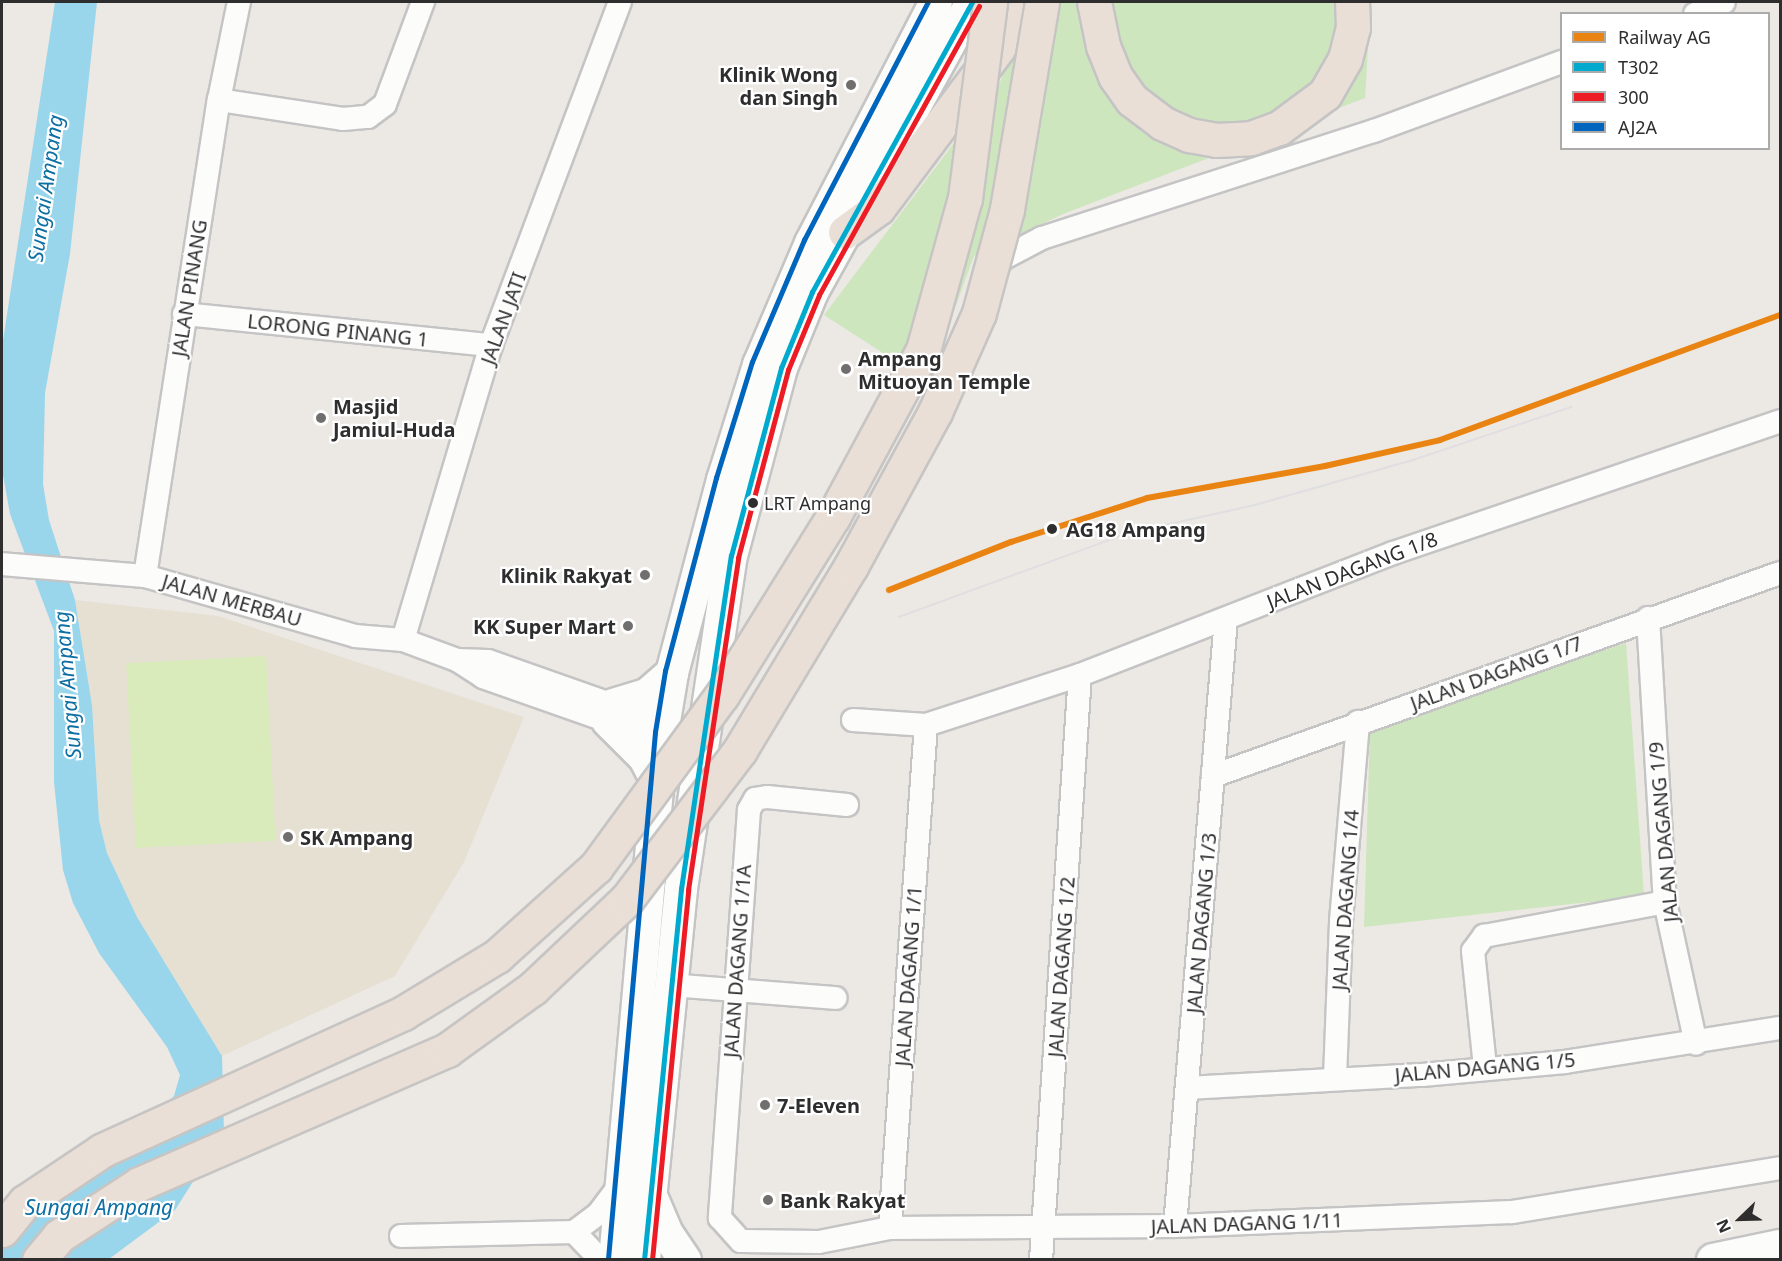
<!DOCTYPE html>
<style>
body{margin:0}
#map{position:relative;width:1782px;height:1261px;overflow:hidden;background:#ece8e4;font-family:"Noto Sans",sans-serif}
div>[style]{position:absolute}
.education>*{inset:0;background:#e6e0d3}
.green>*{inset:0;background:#cee6be}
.pitch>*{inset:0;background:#d9eabb;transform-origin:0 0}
.water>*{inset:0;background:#99d6ec}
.roads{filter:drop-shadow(2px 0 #c5c4c5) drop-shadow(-2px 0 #c5c4c5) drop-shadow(0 2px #c5c4c5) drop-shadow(0 -2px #c5c4c5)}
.street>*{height:22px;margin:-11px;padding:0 11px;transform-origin:11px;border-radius:11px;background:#fcfcfb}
.secondary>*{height:32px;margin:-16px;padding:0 16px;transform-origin:16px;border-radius:16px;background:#fcfcfb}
.highway>*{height:33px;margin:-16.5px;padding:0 16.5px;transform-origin:16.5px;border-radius:16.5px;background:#eadfd6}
.tram>*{height:1.5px;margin:-0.75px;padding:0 0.75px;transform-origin:0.75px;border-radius:0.75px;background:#dfdfe1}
.bridges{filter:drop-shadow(2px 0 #c6c5c4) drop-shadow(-2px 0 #c6c5c4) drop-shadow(0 2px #c6c5c4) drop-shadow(0 -2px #c6c5c4)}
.highway-bridge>*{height:33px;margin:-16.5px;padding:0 16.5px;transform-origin:16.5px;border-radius:16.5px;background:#eadfd6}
.bus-1>*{height:4.5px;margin:-2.25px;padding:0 2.25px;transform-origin:2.25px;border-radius:2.25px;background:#00a9ce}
.bus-2>*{height:4.5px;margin:-2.25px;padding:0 2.25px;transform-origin:2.25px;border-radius:2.25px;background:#ed1b24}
.bus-3>*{height:4.5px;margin:-2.25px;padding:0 2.25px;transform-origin:2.25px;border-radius:2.25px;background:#0065bd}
.rail-1>*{height:6px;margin:-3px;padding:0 3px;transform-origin:3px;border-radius:3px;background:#e98413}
.dots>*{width:16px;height:16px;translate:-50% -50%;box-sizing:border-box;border:3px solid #fff;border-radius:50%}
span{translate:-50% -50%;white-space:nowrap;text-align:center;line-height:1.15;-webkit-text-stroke:4.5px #fff;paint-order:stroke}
.bus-label{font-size:18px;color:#2e2e2e}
.left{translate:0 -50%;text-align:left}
.poi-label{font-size:20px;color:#2e2e2e;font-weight:700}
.right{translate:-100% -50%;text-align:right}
.street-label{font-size:20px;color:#2e2e2e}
.stop-label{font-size:20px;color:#2e2e2e;font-weight:700}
.water-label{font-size:21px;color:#0d6fa3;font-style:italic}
.frame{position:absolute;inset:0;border:3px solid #2e2e2e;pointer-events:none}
.legend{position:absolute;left:1560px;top:12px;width:210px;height:138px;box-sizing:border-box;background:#fff;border:2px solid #ababab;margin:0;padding:8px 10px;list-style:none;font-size:18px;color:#2e2e2e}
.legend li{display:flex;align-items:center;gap:12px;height:30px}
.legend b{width:30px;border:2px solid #ababab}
.north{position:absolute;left:1710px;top:1189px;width:60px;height:60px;-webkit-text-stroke:4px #fff;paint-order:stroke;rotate:247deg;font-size:16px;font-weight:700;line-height:24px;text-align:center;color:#2e2e2e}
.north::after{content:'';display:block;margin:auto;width:21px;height:27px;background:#2e2e2e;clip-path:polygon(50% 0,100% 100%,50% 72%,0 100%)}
</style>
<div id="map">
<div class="education">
<div style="clip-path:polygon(75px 600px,218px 616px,524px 717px,464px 862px,395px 976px,222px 1056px,137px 917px,107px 853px,99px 820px,92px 705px)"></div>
</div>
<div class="green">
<div style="clip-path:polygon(1031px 2px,1362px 2px,1369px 32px,1365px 98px,1063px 214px,974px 256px,928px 382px,824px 315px,1000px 82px)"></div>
<div style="clip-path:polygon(1626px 643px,1644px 896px,1364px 927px,1370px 729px)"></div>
</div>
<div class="pitch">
<div style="left:266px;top:656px;width:185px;height:140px;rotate:87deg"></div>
</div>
<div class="water">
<div style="clip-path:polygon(55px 2px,97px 2px,70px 254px,45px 393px,43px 484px,49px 520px,75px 600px,92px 705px,99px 820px,107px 853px,137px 917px,222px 1056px,224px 1133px,175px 1210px,109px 1259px,2px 1260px,2px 1213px,162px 1108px,174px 1096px,180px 1075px,167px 1047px,99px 953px,73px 903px,63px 870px,54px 782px,54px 631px,10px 514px,2px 469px,2px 347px)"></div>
</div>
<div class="roads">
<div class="street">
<div style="left:1695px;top:14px;width:31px;rotate:-22deg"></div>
<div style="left:219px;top:100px;width:125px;rotate:8.7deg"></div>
<div style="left:343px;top:119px;width:25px;rotate:-5deg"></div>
<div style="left:368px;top:117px;width:21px;rotate:-37deg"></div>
<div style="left:385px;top:104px;width:109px;rotate:-69.6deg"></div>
<div style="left:992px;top:273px;width:17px;rotate:-54deg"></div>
<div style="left:1002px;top:259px;width:45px;rotate:-27.7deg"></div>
<div style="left:1042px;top:238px;width:349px;rotate:-17.9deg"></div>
<div style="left:1374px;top:131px;width:200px;rotate:-20.2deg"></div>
<div style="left:184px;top:314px;width:309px;rotate:5.8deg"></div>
<div style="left:2px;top:564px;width:144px;rotate:4.8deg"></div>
<div style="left:145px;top:576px;width:218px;rotate:15.9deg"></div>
<div style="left:355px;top:636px;width:48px;rotate:4.8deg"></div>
<div style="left:403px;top:640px;width:58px;rotate:20.3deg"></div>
<div style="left:457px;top:660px;width:31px;rotate:33deg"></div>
<div style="left:483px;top:677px;width:172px;rotate:19.4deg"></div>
<div style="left:645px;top:734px;width:17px;rotate:-3deg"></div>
<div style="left:145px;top:576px;width:482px;rotate:-81.2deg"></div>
<div style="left:219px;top:100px;width:100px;rotate:-78.5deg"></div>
<div style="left:1648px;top:618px;width:285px;rotate:86.6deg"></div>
<div style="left:1665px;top:902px;width:145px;rotate:77.7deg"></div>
<div style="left:403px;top:640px;width:308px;rotate:-73.4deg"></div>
<div style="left:491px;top:345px;width:366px;rotate:-69.4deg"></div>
<div style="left:457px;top:660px;width:31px;rotate:2deg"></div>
<div style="left:488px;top:661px;width:133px;rotate:19.4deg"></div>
<div style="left:613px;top:705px;width:40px;rotate:21deg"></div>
<div style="left:650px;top:719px;width:18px;rotate:49deg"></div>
<div style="left:853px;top:720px;width:73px;rotate:3.9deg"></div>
<div style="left:926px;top:725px;width:162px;rotate:-18deg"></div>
<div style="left:1080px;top:675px;width:336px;rotate:-21.3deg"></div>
<div style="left:1393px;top:553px;width:409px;rotate:-18.8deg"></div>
<div style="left:1213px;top:776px;width:602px;rotate:-19.7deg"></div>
<div style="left:847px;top:805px;width:80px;rotate:-174.3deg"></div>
<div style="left:767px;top:797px;width:12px;rotate:171deg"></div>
<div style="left:755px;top:799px;width:13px;rotate:119deg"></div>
<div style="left:749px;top:810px;width:409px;rotate:94.1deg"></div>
<div style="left:720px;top:1218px;width:31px;rotate:48deg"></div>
<div style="left:741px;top:1241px;width:78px;rotate:0.7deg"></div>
<div style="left:819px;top:1242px;width:72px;rotate:-11.2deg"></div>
<div style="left:890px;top:1228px;width:285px;rotate:-0.4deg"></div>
<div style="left:1175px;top:1226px;width:337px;rotate:-2.4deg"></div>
<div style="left:1512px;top:1212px;width:272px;rotate:-9.3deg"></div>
<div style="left:670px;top:985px;width:166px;rotate:4.5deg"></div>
<div style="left:1485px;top:1067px;width:117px;rotate:-95.9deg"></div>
<div style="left:1473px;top:951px;width:19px;rotate:-54deg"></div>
<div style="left:1484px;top:936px;width:184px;rotate:-10.6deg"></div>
<div style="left:1335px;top:1078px;width:157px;rotate:-87.8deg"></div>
<div style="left:1341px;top:921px;width:200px;rotate:-85.1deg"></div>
<div style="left:1187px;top:1088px;width:235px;rotate:-3.2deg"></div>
<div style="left:1422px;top:1075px;width:144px;rotate:-5.2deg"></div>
<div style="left:1565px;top:1062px;width:218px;rotate:-9deg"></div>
<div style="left:1175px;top:1226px;width:609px;rotate:-85.2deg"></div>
<div style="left:890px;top:1228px;width:504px;rotate:-85.91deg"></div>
<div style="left:574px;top:1232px;width:30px;rotate:-37deg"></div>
<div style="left:598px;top:1214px;width:40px;rotate:-53deg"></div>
<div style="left:401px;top:1236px;width:173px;rotate:-1.3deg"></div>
<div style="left:574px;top:1232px;width:39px;rotate:46deg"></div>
<div style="left:1041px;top:1260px;width:586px;rotate:-86.19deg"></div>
</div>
<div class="secondary">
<div style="left:613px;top:705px;width:37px;rotate:-17deg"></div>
<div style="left:648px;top:694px;width:32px;rotate:-41deg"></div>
<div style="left:608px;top:721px;width:52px;rotate:45deg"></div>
<div style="left:645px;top:758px;width:27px;rotate:63deg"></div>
<div style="left:651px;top:1196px;width:39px;rotate:67deg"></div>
<div style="left:666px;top:1232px;width:34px;rotate:56deg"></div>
<div style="left:615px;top:1260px;width:529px;rotate:-84.9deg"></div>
<div style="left:662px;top:733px;width:61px;rotate:-80.5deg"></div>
<div style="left:672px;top:673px;width:200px;rotate:-75.2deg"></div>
<div style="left:723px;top:480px;width:121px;rotate:-72.6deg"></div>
<div style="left:759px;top:365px;width:133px;rotate:-66.9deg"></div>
<div style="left:811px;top:243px;width:271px;rotate:-62.6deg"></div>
<div style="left:644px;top:1260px;width:373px;rotate:-84.3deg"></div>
<div style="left:681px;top:889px;width:337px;rotate:-81.5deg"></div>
<div style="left:731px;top:556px;width:195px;rotate:-75.1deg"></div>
<div style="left:781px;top:368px;width:82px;rotate:-67.8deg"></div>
<div style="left:812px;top:292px;width:331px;rotate:-61.1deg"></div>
<div style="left:1713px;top:1260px;width:68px;rotate:-11.8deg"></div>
</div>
<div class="highway">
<div style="left:1094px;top:2px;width:45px;rotate:78.4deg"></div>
<div style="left:1103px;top:46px;width:32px;rotate:68deg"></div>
<div style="left:1115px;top:76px;width:29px;rotate:55deg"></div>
<div style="left:1132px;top:100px;width:38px;rotate:37deg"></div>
<div style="left:1162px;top:123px;width:30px;rotate:24deg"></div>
<div style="left:1189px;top:135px;width:27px;rotate:10deg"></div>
<div style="left:1216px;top:140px;width:35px;rotate:-3deg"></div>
<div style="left:1251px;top:138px;width:30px;rotate:-20deg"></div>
<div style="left:1279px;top:128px;width:57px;rotate:-36.5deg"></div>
<div style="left:1325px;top:94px;width:40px;rotate:-60.3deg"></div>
<div style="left:1345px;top:59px;width:32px;rotate:-76deg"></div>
<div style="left:1353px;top:28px;width:26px;rotate:-92deg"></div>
<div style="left:845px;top:232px;width:41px;rotate:-36deg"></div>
<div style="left:878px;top:208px;width:200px;rotate:-53.1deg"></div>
<div style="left:998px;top:48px;width:52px;rotate:-62.4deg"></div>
</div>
</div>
<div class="tram">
<div style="left:899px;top:617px;width:245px;rotate:-20.1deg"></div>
<div style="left:1129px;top:533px;width:129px;rotate:-12.5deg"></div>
<div style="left:1255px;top:505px;width:164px;rotate:-15.9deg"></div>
<div style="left:1413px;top:460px;width:167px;rotate:-18.5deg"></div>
</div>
<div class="bridges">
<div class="highway-bridge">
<div style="left:2px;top:1230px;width:36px;rotate:-51deg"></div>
<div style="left:25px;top:1202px;width:94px;rotate:-33.7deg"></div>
<div style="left:103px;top:1150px;width:330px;rotate:-24.5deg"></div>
<div style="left:403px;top:1013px;width:110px;rotate:-31.2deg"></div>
<div style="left:497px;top:956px;width:133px;rotate:-42deg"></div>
<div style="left:596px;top:867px;width:213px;rotate:-53.8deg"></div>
<div style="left:722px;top:695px;width:210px;rotate:-58.1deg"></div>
<div style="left:833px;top:517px;width:190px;rotate:-61.7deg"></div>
<div style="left:923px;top:350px;width:158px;rotate:-74.6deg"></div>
<div style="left:965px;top:198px;width:198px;rotate:-82.7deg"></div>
<div style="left:39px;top:1260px;width:31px;rotate:-50deg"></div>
<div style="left:59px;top:1236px;width:95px;rotate:-33deg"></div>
<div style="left:139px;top:1184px;width:336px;rotate:-23.5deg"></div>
<div style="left:447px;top:1050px;width:106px;rotate:-35.8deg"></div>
<div style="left:533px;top:988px;width:129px;rotate:-43.4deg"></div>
<div style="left:627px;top:899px;width:187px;rotate:-52.8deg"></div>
<div style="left:740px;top:750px;width:215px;rotate:-58.9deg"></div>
<div style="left:851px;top:566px;width:175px;rotate:-61.4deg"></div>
<div style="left:935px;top:412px;width:108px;rotate:-66deg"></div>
<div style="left:979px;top:313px;width:108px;rotate:-74.9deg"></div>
<div style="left:1007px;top:209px;width:210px;rotate:-80.4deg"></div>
</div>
</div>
<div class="bus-1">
<div style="left:644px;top:1260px;width:373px;rotate:-84.3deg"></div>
<div style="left:681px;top:889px;width:337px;rotate:-81.5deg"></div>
<div style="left:731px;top:556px;width:195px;rotate:-75.1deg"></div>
<div style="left:781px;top:368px;width:82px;rotate:-67.8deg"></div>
<div style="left:812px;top:292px;width:331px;rotate:-61.1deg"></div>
</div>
<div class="bus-2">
<div style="left:652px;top:1260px;width:372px;rotate:-84.4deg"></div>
<div style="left:688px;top:890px;width:336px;rotate:-81.4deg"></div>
<div style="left:738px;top:558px;width:195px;rotate:-75.1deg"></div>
<div style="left:788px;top:370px;width:81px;rotate:-67.5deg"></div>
<div style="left:819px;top:295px;width:330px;rotate:-61deg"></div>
</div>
<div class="bus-3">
<div style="left:608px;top:1259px;width:529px;rotate:-84.9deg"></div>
<div style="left:655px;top:732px;width:62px;rotate:-80.7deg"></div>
<div style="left:665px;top:671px;width:200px;rotate:-75.2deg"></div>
<div style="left:716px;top:478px;width:121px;rotate:-72.8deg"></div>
<div style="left:752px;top:362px;width:133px;rotate:-66.9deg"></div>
<div style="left:804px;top:240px;width:268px;rotate:-62.5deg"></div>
</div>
<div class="rail-1">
<div style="left:889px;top:590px;width:131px;rotate:-21.5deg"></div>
<div style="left:1011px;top:542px;width:143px;rotate:-17.9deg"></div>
<div style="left:1147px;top:498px;width:181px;rotate:-10.2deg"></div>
<div style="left:1325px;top:466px;width:118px;rotate:-12.7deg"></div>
<div style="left:1440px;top:440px;width:362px;rotate:-20.2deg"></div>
</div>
<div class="dots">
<div style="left:851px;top:85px;background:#706f6e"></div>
<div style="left:846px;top:369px;background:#706f6e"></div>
<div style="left:321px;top:418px;background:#706f6e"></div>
<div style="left:753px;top:503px;background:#2e2e2e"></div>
<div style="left:1052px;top:529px;background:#2e2e2e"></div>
<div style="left:645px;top:575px;background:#706f6e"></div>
<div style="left:628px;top:626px;background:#706f6e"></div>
<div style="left:288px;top:837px;background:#706f6e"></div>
<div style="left:765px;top:1105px;background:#706f6e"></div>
<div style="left:768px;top:1200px;background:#706f6e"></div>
</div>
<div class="bus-label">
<span class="left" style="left:764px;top:503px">LRT Ampang</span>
</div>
<div class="poi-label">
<span class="right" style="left:838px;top:86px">Klinik Wong<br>dan Singh</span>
<span class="left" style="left:858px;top:370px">Ampang<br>Mituoyan Temple</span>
<span class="left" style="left:333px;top:418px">Masjid<br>Jamiul-Huda</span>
<span class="right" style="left:632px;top:575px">Klinik Rakyat</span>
<span class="right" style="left:616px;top:626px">KK Super Mart</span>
<span class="left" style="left:300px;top:837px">SK Ampang</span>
<span class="left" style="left:777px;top:1105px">7-Eleven</span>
<span class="left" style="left:780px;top:1200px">Bank Rakyat</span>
</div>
<div class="street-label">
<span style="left:189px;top:288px;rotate:-81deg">JALAN PINANG</span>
<span style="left:503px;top:318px;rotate:-70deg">JALAN JATI</span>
<span style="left:338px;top:330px;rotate:6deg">LORONG PINANG 1</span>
<span style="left:1352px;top:570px;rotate:-21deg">JALAN DAGANG 1/8</span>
<span style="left:232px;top:600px;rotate:16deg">JALAN MERBAU</span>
<span style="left:1496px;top:673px;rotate:-20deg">JALAN DAGANG 1/7</span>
<span style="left:1663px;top:832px;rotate:-95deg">JALAN DAGANG 1/9</span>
<span style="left:1345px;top:900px;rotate:-86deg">JALAN DAGANG 1/4</span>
<span style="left:1201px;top:923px;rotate:-85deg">JALAN DAGANG 1/3</span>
<span style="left:737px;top:961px;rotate:-86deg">JALAN DAGANG 1/1A</span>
<span style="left:1061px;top:967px;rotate:-86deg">JALAN DAGANG 1/2</span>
<span style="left:908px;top:976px;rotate:-86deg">JALAN DAGANG 1/1</span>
<span style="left:1485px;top:1067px;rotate:-5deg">JALAN DAGANG 1/5</span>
<span style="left:1247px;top:1223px;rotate:-2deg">JALAN DAGANG 1/11</span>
</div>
<div class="stop-label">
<span class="left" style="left:1066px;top:529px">AG18 Ampang</span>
</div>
<div class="water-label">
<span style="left:45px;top:188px;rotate:-82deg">Sungai Ampang</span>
<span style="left:67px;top:685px;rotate:-95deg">Sungai Ampang</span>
<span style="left:99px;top:1207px">Sungai Ampang</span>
</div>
<div class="frame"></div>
<ul class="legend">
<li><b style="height:8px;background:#e98413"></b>Railway AG</li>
<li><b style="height:8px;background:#00a9ce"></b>T302</li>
<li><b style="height:8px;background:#ed1b24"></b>300</li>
<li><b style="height:8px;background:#0065bd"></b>AJ2A</li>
</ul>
<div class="north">N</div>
</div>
